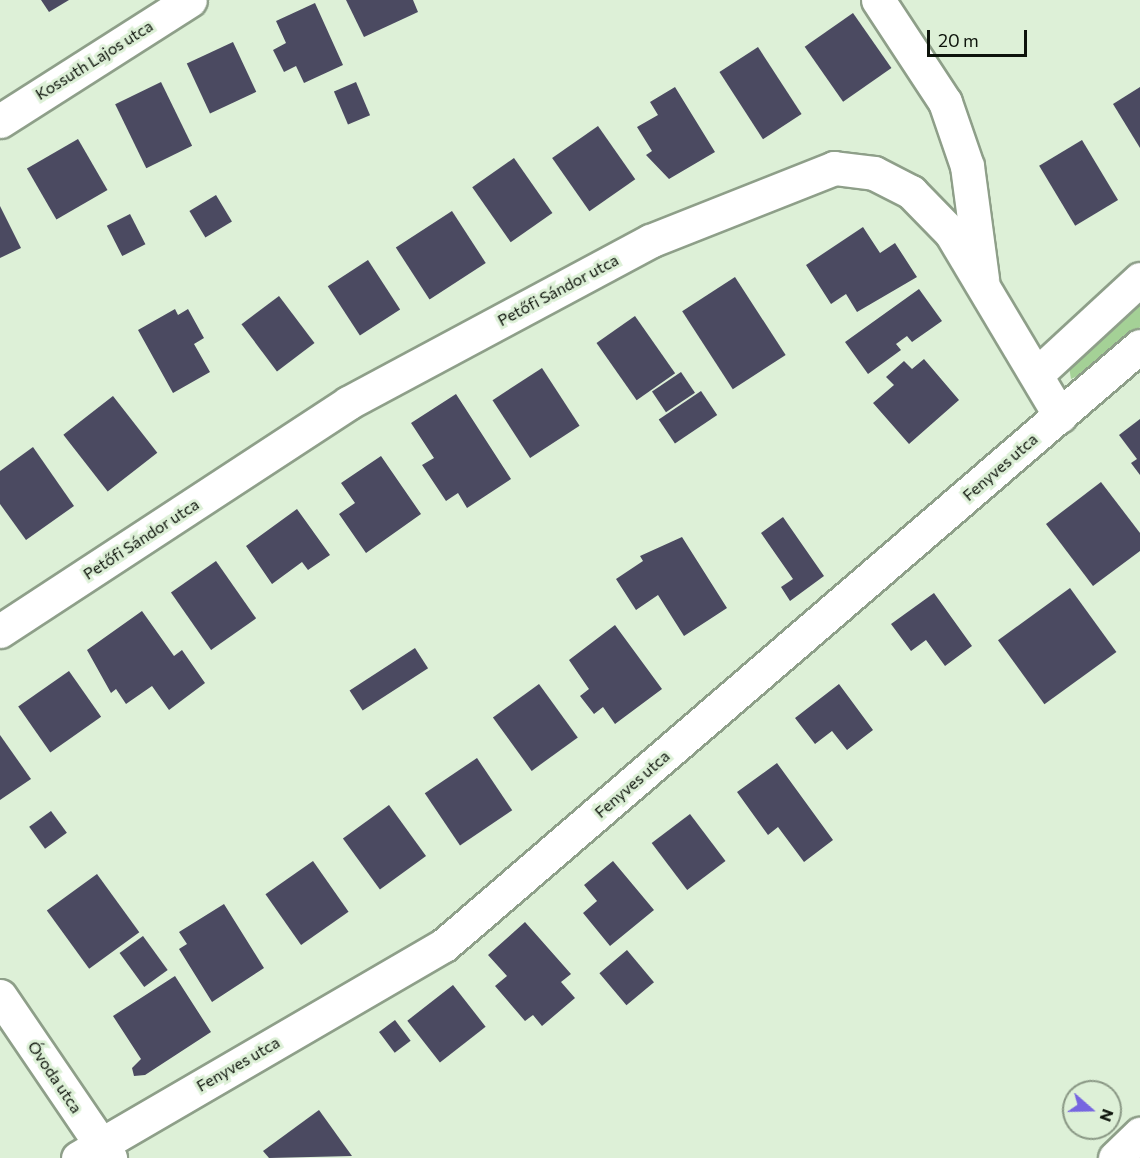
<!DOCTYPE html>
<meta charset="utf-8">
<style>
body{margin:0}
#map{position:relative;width:1140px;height:1158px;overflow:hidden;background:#ddf0d7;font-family:Commissioner,sans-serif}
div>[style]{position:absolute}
.green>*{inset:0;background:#a4d196}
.building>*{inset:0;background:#4b4a61;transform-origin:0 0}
.roads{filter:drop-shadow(2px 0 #8e9f89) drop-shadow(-2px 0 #8e9f89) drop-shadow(0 2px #8e9f89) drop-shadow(0 -2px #8e9f89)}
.street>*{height:33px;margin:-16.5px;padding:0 16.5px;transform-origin:16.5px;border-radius:16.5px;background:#fff}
span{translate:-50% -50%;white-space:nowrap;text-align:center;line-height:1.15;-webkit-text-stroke:6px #ddf0d7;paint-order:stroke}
.street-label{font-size:16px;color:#0d130b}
.north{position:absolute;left:1062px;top:1080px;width:60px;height:60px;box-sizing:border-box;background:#ddf0d7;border:2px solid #8a9885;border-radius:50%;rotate:110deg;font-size:16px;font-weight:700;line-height:24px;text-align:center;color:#0d130b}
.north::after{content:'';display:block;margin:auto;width:21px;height:27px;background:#7665e0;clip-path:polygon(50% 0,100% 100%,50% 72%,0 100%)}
.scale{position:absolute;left:927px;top:30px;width:100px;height:27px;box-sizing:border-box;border:3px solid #0d130b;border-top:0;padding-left:8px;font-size:18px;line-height:21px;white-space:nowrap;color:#0d130b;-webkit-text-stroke:4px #ddf0d7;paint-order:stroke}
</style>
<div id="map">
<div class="green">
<div style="clip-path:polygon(1140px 296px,1140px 327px,1097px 367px,1071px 379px,1068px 361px)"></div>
</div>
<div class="building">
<div style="clip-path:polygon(41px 0,69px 0,49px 12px)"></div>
<div style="clip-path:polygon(346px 0,413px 0,418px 12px,364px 37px)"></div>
<div style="clip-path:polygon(315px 3px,343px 65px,304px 83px,296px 66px,284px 72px,273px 50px,286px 43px,276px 21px)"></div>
<div style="left:853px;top:13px;width:67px;height:59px;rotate:55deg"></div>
<div style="left:233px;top:42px;width:55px;height:51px;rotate:65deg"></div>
<div style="left:758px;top:47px;width:80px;height:46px;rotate:57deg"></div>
<div style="left:161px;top:82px;width:71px;height:51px;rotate:64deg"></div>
<div style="left:356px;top:82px;width:36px;height:24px;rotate:67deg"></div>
<div style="clip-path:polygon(675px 87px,715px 152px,669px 179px,646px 155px,652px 151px,637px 127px,658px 115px,650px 102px)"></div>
<div style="clip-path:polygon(1140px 87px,1140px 148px,1113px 104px)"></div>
<div style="left:598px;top:126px;width:65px;height:56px;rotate:55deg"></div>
<div style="left:78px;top:139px;width:59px;height:59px;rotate:60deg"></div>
<div style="left:1082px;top:140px;width:70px;height:50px;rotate:59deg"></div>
<div style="left:514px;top:158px;width:67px;height:51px;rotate:55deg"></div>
<div style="left:216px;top:195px;width:31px;height:31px;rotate:59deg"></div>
<div style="clip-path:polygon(0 206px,21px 248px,0 258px)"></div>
<div style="left:452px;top:211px;width:62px;height:67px;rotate:57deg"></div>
<div style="left:130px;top:214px;width:34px;height:26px;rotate:63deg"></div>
<div style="clip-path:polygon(863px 227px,880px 253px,895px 243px,917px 277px,857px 312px,846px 294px,831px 304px,806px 265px)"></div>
<div style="left:368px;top:260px;width:59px;height:48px;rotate:57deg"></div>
<div style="left:735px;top:277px;width:93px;height:63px;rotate:57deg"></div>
<div style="clip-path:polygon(919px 289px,942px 321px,912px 342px,907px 336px,896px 344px,901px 350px,868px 374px,845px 342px)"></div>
<div style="left:279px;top:296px;width:59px;height:47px;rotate:53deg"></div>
<div style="clip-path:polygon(175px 309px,178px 315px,188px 309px,204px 338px,194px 344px,210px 372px,173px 393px,138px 330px)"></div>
<div style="left:635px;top:316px;width:70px;height:47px;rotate:55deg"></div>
<div style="clip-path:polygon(924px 359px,959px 400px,909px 444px,873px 403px,894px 385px,886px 377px,904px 361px,912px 369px)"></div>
<div style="left:542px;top:368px;width:69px;height:59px;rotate:57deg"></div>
<div style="left:681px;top:372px;width:25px;height:35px;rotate:56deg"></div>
<div style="left:701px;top:391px;width:29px;height:51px;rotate:56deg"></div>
<div style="clip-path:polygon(456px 394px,511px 479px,467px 508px,458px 493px,446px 501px,422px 465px,434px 458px,411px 423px)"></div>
<div style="left:113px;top:396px;width:72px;height:63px;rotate:52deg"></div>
<div style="clip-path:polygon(1140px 419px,1140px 475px,1131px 463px,1137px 459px,1119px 435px)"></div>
<div style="clip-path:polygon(33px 447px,74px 506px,26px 540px,0 504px,0 471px)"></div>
<div style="clip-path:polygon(381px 456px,421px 514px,366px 553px,339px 514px,355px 503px,341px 483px)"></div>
<div style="clip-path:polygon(1101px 482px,1140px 533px,1140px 551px,1093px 586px,1046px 524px)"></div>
<div style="clip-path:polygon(297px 509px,330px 555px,308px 570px,302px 562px,272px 584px,246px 546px)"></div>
<div style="clip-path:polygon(783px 517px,824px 576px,790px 601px,781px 587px,793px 579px,761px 533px)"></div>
<div style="clip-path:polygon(682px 537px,727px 608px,684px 636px,658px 595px,636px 610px,616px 579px,643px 561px,640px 556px)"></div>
<div style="left:216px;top:561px;width:70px;height:55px;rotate:55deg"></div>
<div style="left:1070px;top:588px;width:79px;height:89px;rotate:54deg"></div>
<div style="clip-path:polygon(934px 593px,972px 646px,945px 666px,926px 640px,911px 651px,891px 624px)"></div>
<div style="clip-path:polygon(142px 611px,174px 656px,182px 650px,205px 683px,169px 710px,152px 686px,126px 704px,116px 689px,111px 693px,87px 650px)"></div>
<div style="clip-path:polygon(615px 625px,662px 689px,615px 724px,603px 707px,594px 714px,580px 696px,589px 689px,569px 660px)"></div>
<div style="left:415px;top:648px;width:24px;height:78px;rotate:57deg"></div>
<div style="left:69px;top:671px;width:56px;height:62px;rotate:55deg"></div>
<div style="left:539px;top:684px;width:66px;height:57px;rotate:54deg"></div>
<div style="clip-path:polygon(839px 684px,873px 730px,847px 750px,832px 731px,815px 744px,795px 718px)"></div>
<div style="clip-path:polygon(0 735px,31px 779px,0 800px)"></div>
<div style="left:477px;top:758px;width:63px;height:63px;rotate:56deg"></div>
<div style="clip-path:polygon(777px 763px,833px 840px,804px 862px,778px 827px,768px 835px,737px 792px)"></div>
<div style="left:389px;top:805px;width:63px;height:57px;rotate:54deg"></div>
<div style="left:51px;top:811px;width:27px;height:27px;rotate:54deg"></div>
<div style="left:690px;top:814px;width:59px;height:48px;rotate:53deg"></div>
<div style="left:313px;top:861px;width:62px;height:58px;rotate:55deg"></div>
<div style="clip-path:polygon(613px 861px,654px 910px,610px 946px,583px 913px,597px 901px,584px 885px)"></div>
<div style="left:97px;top:874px;width:72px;height:62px;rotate:54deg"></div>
<div style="clip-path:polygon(224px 904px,264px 968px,212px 1002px,179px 949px,187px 944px,179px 932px)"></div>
<div style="clip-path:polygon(525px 922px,571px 974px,561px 982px,575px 998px,542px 1026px,533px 1015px,525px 1021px,495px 986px,507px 976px,488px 955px)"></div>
<div style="left:143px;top:936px;width:42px;height:29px;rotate:54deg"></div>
<div style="left:627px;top:950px;width:42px;height:36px;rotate:50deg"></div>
<div style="clip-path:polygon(175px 976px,211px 1032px,145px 1075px,134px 1076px,132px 1068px,141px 1059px,113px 1016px)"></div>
<div style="left:453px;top:985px;width:53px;height:58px;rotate:52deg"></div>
<div style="left:395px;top:1020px;width:26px;height:20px;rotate:53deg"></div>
<div style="clip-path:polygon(319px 1110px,352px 1156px,269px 1158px,263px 1151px)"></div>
</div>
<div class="roads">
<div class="street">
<div style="left:878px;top:0;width:122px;rotate:56.7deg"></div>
<div style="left:945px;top:102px;width:68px;rotate:71deg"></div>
<div style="left:967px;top:166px;width:114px;rotate:82.4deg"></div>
<div style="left:0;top:121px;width:225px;rotate:-32.5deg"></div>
<div style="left:1037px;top:374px;width:140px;rotate:-42.7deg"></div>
<div style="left:0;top:631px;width:416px;rotate:-33.2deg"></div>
<div style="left:348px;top:403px;width:343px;rotate:-28.2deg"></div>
<div style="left:650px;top:241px;width:198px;rotate:-21.6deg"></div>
<div style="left:834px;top:168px;width:40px;rotate:7.1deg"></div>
<div style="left:874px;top:173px;width:42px;rotate:27.2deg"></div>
<div style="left:911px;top:192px;width:57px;rotate:45.7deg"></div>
<div style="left:951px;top:233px;width:213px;rotate:59.2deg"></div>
<div style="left:0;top:996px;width:196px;rotate:55.8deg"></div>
<div style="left:78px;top:1158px;width:423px;rotate:-30.2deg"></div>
<div style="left:444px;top:945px;width:918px;rotate:-40.72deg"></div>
<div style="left:1115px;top:1158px;width:35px;rotate:-44deg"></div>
</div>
</div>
<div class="street-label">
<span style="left:94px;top:60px;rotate:-32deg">Kossuth Lajos utca</span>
<span style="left:558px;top:290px;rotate:-28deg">Petőfi Sándor utca</span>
<span style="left:1000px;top:467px;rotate:-41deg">Fenyves utca</span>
<span style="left:141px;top:539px;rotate:-33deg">Petőfi Sándor utca</span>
<span style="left:632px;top:784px;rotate:-41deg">Fenyves utca</span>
<span style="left:238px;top:1064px;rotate:-30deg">Fenyves utca</span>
<span style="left:55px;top:1077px;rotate:56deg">Óvoda utca</span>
</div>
<div class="north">N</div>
<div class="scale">20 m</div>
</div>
